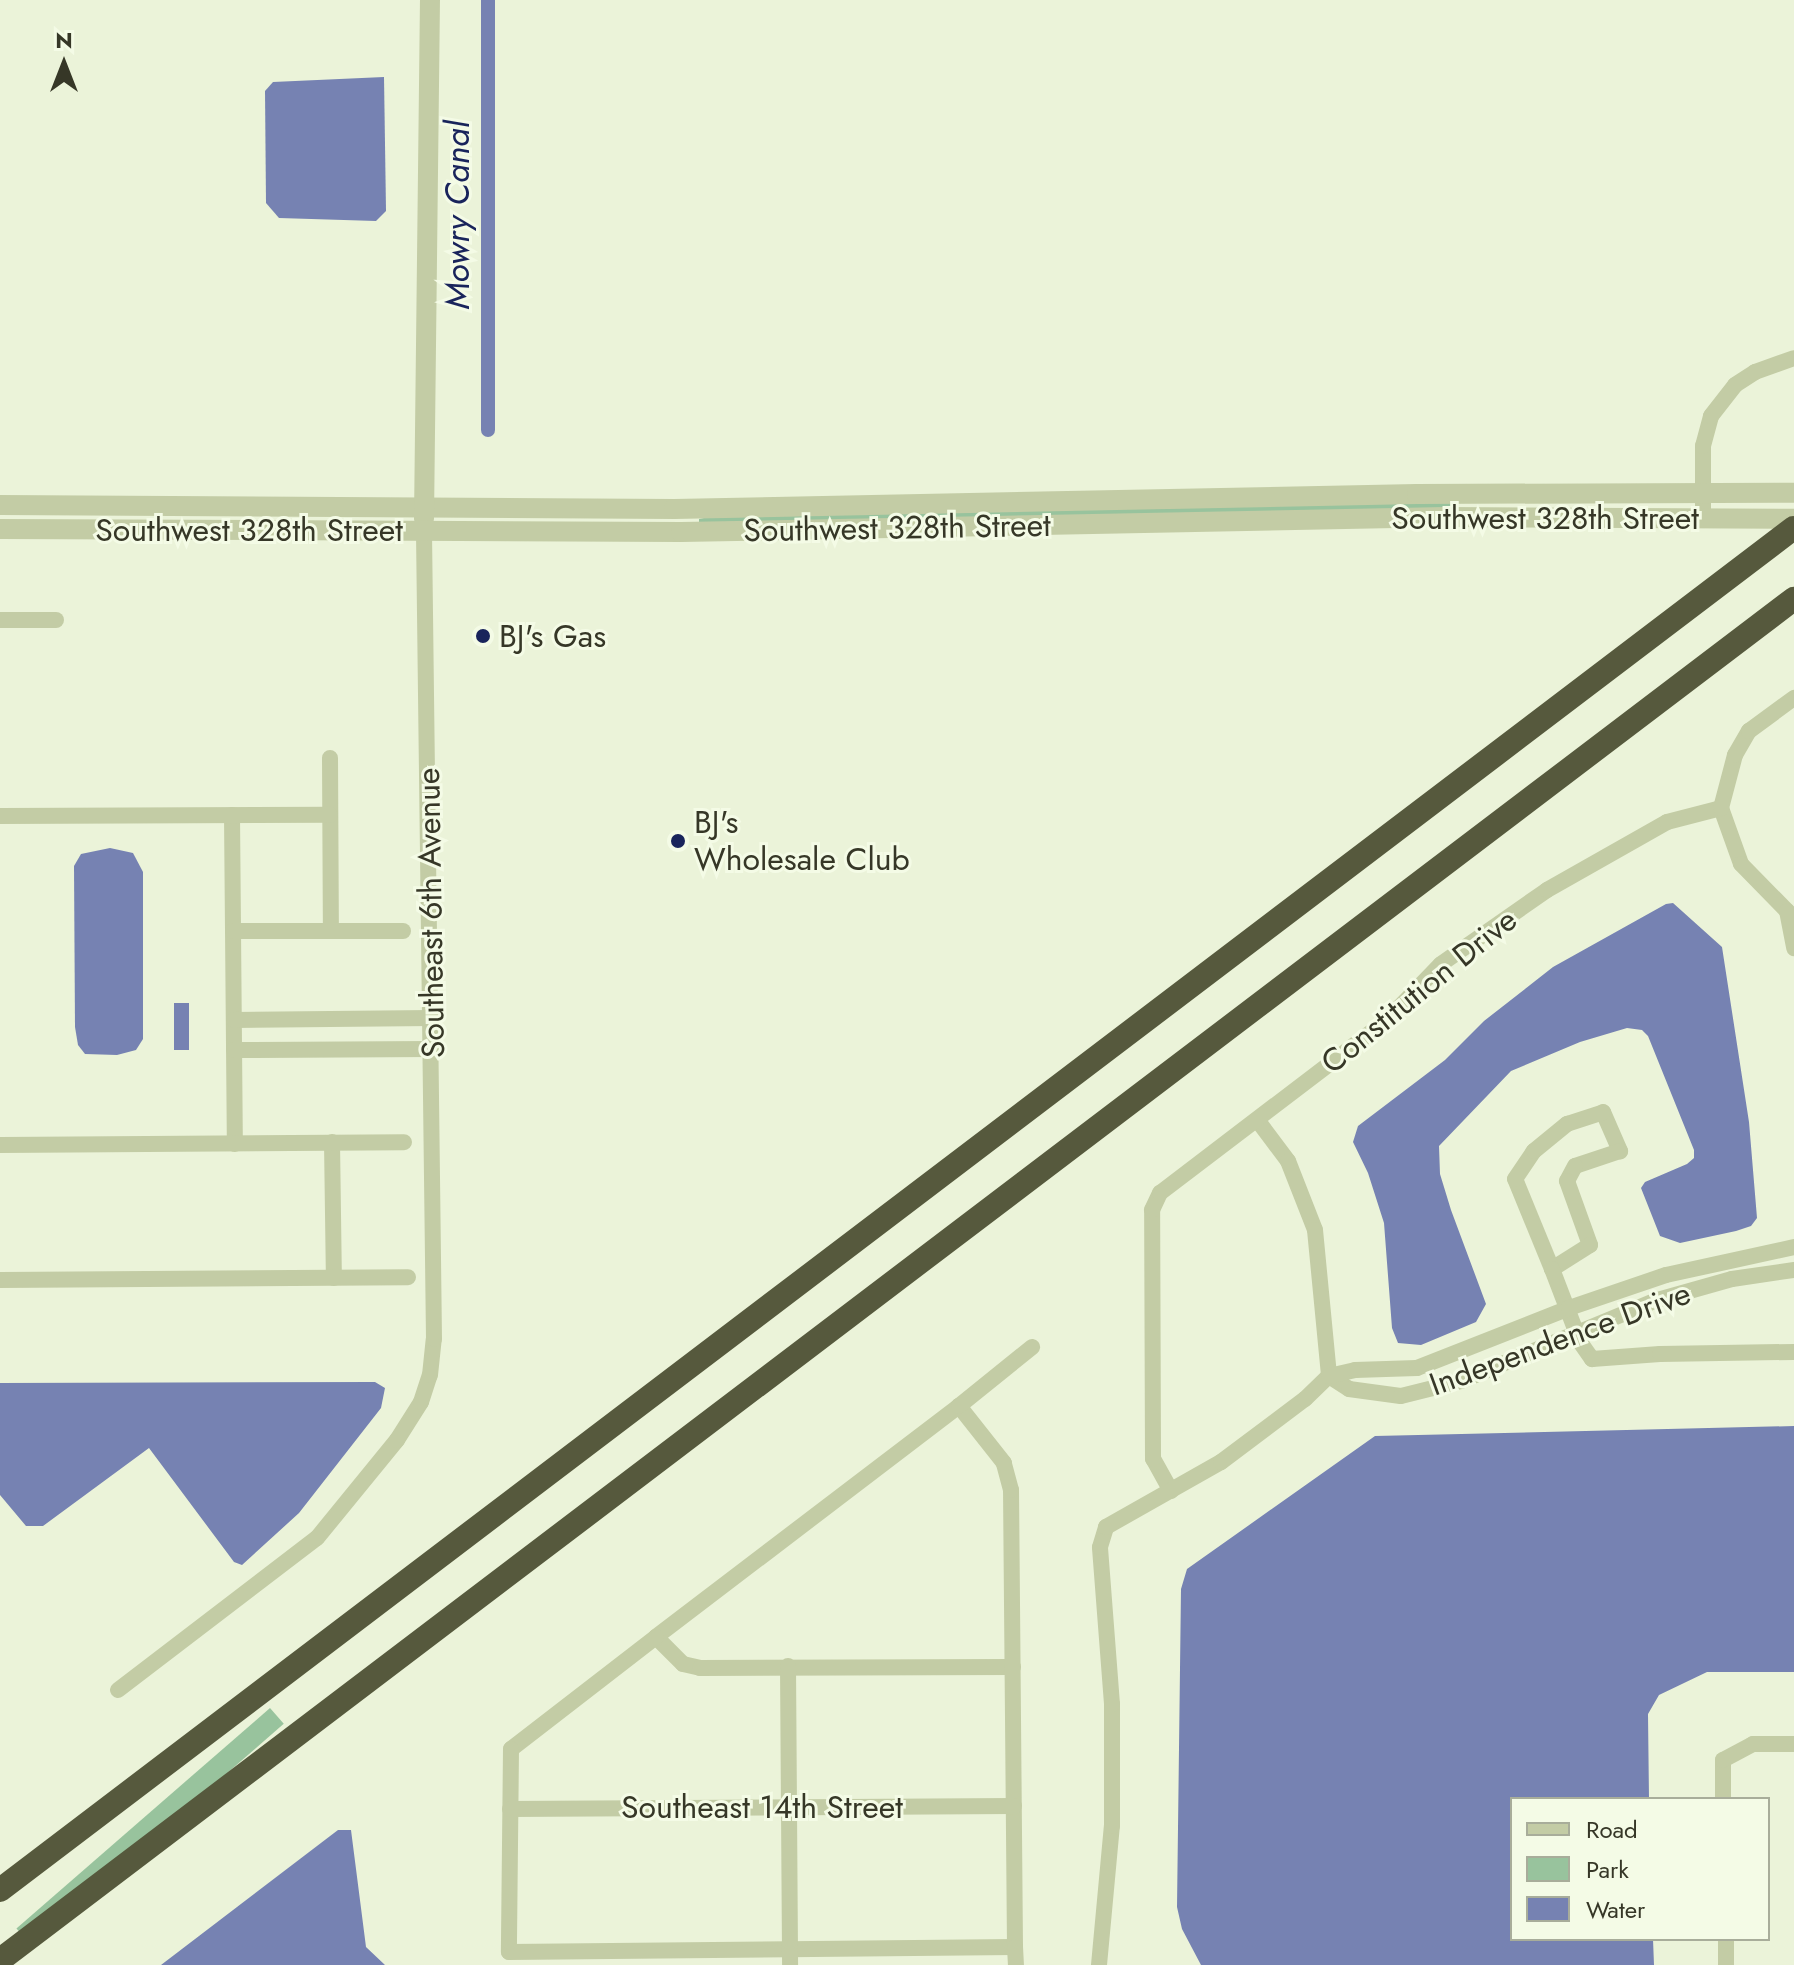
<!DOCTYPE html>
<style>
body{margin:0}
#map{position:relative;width:1794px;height:1965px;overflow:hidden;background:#ebf3d9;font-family:Jost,sans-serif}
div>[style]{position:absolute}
.green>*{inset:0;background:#98c39d;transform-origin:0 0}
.water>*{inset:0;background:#7682b2;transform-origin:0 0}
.canal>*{height:14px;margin:-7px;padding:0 7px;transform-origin:7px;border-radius:7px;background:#7682b2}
.minor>*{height:16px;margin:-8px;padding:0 8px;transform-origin:8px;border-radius:8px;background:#c3cca5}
.tertiary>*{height:20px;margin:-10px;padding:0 10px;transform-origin:10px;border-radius:10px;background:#c3cca5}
.motorway>*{height:24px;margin:-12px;padding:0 12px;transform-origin:12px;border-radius:12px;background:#56593d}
.dots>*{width:22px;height:22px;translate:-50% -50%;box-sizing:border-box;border:4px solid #f4fbe6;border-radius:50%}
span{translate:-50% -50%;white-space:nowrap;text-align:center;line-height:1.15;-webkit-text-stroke:6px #f4fbe6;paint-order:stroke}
.street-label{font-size:32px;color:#363727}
.poi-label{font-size:32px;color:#363727}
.left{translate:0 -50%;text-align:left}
.water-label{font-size:34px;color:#19245b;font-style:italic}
.legend{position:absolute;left:1510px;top:1797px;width:260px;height:144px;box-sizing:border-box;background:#f4fbe6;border:2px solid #a8ad9a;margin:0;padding:10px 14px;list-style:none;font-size:24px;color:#363727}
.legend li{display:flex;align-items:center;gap:16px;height:40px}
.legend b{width:40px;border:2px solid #a8ad9a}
.north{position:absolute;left:24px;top:24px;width:80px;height:80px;-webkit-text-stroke:6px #f4fbe6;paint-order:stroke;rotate:0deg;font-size:22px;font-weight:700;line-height:32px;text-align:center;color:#363727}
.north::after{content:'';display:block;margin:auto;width:28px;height:36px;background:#363727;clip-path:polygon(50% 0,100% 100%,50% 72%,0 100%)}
</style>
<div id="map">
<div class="green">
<div style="clip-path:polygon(1457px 501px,1457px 506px,1445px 509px,699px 524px,699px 519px,714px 516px)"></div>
<div style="left:270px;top:1708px;width:21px;height:336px;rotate:49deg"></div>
</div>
<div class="water">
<div style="clip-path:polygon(384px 77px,386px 211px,376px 221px,279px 218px,266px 203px,265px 91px,273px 82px)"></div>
<div style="clip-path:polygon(110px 848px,133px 853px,143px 872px,143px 1039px,136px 1050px,117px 1055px,85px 1054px,78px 1045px,75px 1027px,74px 866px,81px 854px)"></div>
<div style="clip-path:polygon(1673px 903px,1722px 947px,1749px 1122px,1757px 1218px,1751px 1226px,1736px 1231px,1680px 1243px,1660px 1236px,1641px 1188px,1645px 1182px,1687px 1164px,1694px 1158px,1694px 1150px,1648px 1036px,1642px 1030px,1627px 1028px,1580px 1042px,1511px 1071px,1439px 1146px,1440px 1174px,1451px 1210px,1486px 1304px,1476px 1322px,1421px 1345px,1398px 1343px,1392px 1328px,1384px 1223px,1368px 1173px,1353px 1142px,1358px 1126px,1445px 1060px,1484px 1021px,1553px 967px,1666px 904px)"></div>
<div style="left:174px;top:1003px;width:15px;height:47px"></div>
<div style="clip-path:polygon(375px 1382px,385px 1388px,381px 1408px,299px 1513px,242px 1565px,234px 1562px,149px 1448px,43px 1526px,26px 1526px,0 1495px,0 1383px)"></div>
<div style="clip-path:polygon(1794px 1426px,1794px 1672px,1707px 1672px,1659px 1695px,1648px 1714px,1649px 1799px,1512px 1799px,1512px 1939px,1653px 1939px,1654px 1965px,1201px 1965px,1182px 1929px,1177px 1907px,1181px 1589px,1187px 1569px,1375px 1436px)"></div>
<div style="clip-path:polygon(338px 1830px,351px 1830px,366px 1947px,385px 1965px,161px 1965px)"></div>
</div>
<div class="canal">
<div style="left:488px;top:430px;width:430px;rotate:-90deg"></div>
</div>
<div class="minor">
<div style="left:1703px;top:518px;width:72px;rotate:-90deg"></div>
<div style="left:1703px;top:446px;width:31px;rotate:-75deg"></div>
<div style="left:1711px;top:416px;width:39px;rotate:-52deg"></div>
<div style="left:1735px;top:385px;width:24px;rotate:-33deg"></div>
<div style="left:1755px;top:372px;width:41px;rotate:-19.7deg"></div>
<div style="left:0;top:620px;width:56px"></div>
<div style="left:330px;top:758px;width:173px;rotate:89.7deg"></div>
<div style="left:1721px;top:808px;width:59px;rotate:70.3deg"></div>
<div style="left:1741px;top:864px;width:66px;rotate:45.6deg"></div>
<div style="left:1787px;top:911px;width:38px;rotate:79deg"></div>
<div style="left:232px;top:815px;width:329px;rotate:89.5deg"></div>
<div style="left:0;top:816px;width:330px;rotate:-0.2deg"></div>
<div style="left:233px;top:931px;width:170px"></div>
<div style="left:234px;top:1020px;width:198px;rotate:-0.6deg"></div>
<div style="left:234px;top:1050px;width:198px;rotate:-0.3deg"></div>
<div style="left:1603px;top:1112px;width:43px;rotate:66.4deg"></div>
<div style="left:1620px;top:1151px;width:47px;rotate:161.6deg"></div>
<div style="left:1575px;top:1166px;width:17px;rotate:118deg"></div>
<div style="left:1567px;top:1181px;width:68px;rotate:70.2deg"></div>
<div style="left:1590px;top:1245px;width:45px;rotate:147.7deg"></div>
<div style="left:1552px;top:1269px;width:97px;rotate:-112.3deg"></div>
<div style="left:1515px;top:1179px;width:34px;rotate:-56deg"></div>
<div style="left:1534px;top:1151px;width:43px;rotate:-39.3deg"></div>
<div style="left:1567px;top:1124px;width:38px;rotate:-18deg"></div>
<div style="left:1258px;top:1121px;width:50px;rotate:53.1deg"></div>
<div style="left:1288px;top:1161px;width:74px;rotate:68.6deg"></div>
<div style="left:1315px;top:1230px;width:147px;rotate:84.5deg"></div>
<div style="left:1329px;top:1376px;width:24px;rotate:33deg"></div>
<div style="left:1349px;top:1389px;width:52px;rotate:7.7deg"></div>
<div style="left:1401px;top:1396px;width:62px;rotate:-14deg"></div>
<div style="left:1461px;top:1381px;width:209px;rotate:-22.5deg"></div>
<div style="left:1654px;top:1301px;width:81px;rotate:-15.8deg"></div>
<div style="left:1732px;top:1279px;width:63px;rotate:-8.3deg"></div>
<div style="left:332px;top:1142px;width:136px;rotate:89.2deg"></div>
<div style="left:0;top:1145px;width:404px;rotate:-0.4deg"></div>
<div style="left:1552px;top:1269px;width:78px;rotate:69deg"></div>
<div style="left:1580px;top:1342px;width:21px;rotate:55deg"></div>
<div style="left:1592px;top:1359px;width:68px;rotate:-4.2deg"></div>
<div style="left:1660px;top:1354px;width:134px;rotate:-0.9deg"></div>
<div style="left:0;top:1280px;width:408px;rotate:-0.4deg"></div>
<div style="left:959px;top:1406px;width:381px;rotate:142.7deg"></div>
<div style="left:656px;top:1637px;width:38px;rotate:45deg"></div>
<div style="left:683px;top:1664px;width:17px;rotate:13deg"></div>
<div style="left:700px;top:1668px;width:313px;rotate:-0.2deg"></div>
<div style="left:1171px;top:1491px;width:37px;rotate:-119deg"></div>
<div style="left:1153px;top:1459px;width:249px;rotate:-90.2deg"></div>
<div style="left:1152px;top:1210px;width:19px;rotate:-65deg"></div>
<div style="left:1160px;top:1193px;width:287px;rotate:-37.3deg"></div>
<div style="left:1388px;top:1019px;width:76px;rotate:-46.1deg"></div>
<div style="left:1441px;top:964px;width:129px;rotate:-34.9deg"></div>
<div style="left:1547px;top:890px;width:138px;rotate:-29.5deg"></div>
<div style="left:1667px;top:822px;width:56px;rotate:-14.5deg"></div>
<div style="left:1721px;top:808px;width:55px;rotate:-75.2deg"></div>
<div style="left:1735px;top:755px;width:28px;rotate:-60deg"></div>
<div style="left:1749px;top:731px;width:56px;rotate:-36.3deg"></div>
<div style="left:656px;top:1637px;width:183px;rotate:142.3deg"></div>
<div style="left:511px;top:1749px;width:203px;rotate:90.6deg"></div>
<div style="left:509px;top:1952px;width:506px;rotate:-0.57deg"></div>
<div style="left:1015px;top:1947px;width:457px;rotate:-90.5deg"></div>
<div style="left:1011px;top:1490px;width:28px;rotate:-105deg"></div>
<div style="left:1004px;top:1463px;width:73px;rotate:-128.3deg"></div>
<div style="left:959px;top:1406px;width:94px;rotate:-38.9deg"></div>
<div style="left:788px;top:1666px;width:299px;rotate:89.6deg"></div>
<div style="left:118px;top:1690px;width:250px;rotate:-37.4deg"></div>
<div style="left:317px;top:1538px;width:127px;rotate:-50.8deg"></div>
<div style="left:397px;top:1440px;width:45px;rotate:-57.7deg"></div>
<div style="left:421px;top:1402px;width:28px;rotate:-72deg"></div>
<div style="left:430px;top:1375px;width:36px;rotate:-84deg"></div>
<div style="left:434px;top:1339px;width:808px;rotate:-90.71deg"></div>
<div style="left:1723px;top:1799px;width:39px;rotate:-90deg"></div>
<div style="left:1723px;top:1760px;width:34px;rotate:-28deg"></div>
<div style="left:1753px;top:1744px;width:41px"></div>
<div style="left:510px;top:1809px;width:504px;rotate:-0.34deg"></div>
<div style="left:1726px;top:1939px;width:26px;rotate:90deg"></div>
<div style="left:1015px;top:1947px;width:18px;rotate:87deg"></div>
<div style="left:1099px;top:1965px;width:140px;rotate:-84.7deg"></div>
<div style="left:1112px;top:1826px;width:122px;rotate:-90deg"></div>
<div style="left:1112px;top:1704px;width:157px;rotate:-94.4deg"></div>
<div style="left:1100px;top:1547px;width:21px;rotate:-73deg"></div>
<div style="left:1106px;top:1527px;width:132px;rotate:-29.5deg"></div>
<div style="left:1221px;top:1462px;width:105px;rotate:-36.9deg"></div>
<div style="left:1305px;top:1399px;width:33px;rotate:-44deg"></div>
<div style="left:1329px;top:1376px;width:27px;rotate:-13deg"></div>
<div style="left:1355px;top:1370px;width:62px;rotate:-1.8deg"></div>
<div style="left:1417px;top:1368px;width:163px;rotate:-21.5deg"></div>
<div style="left:1569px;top:1308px;width:102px;rotate:-18.8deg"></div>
<div style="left:1666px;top:1275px;width:131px;rotate:-12.3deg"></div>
</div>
<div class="tertiary">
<div style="left:0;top:505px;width:674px;rotate:0.34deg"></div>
<div style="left:674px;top:509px;width:743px;rotate:-1.16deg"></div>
<div style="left:1417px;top:494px;width:377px;rotate:-0.2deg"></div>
<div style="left:424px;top:519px;width:519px;rotate:-89.34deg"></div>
<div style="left:0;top:529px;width:681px;rotate:0.25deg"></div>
<div style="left:681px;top:532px;width:765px;rotate:-1.12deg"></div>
<div style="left:1446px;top:517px;width:348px;rotate:0.3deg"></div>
</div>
<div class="motorway">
<div style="left:0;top:1890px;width:2252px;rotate:-37.21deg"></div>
<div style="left:0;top:1960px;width:2252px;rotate:-37.19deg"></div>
</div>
<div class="dots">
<div style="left:483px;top:636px;background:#19245b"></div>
<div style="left:678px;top:841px;background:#19245b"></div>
</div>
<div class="street-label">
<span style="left:1545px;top:518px">Southwest 328th Street</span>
<span style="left:897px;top:528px;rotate:-1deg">Southwest 328th Street</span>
<span style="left:249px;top:530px">Southwest 328th Street</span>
<span style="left:431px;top:913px;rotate:-91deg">Southeast 6th Avenue</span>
<span style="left:1419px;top:991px;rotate:-39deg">Constitution Drive</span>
<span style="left:1560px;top:1339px;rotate:-20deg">Independence Drive</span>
<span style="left:762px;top:1807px">Southeast 14th Street</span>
</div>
<div class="poi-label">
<span class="left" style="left:499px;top:636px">BJ's Gas</span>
<span class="left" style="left:694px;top:841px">BJ's<br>Wholesale Club</span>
</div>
<div class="water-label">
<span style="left:458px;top:215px;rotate:-90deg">Mowry Canal</span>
</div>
<ul class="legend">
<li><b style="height:10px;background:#c3cca5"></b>Road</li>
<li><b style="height:22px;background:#98c39d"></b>Park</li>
<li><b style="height:22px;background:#7682b2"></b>Water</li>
</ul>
<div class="north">N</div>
</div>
